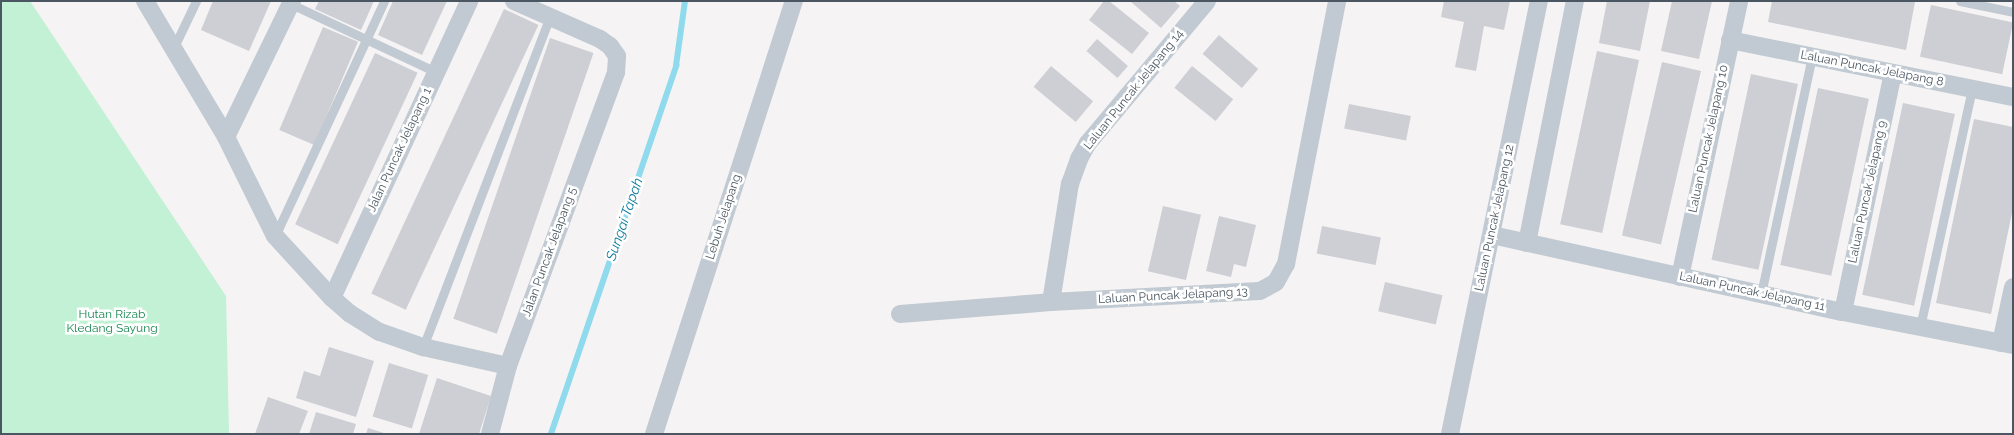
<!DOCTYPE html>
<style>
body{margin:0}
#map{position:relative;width:2014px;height:435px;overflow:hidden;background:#f5f3f3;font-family:Raleway,sans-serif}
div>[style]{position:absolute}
.green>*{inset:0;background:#c3f1d5}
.stream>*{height:5.5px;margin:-2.75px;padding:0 2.75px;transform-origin:2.75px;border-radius:2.75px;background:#90daee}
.building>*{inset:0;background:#cdcfd5;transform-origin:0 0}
.service>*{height:9px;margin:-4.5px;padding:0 4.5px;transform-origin:4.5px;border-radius:4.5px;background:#c1cad2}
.minor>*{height:18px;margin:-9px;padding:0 9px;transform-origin:9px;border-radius:9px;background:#c1cad2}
span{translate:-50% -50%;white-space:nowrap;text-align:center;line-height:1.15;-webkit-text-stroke:5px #fff;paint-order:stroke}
.street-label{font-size:12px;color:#4a5661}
.park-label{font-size:12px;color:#17864f}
.water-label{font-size:14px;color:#0c7c9b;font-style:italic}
.frame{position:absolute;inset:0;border:2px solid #4a5661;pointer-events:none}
</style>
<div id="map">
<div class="green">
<div style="clip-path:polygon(1px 1px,30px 1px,226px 296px,229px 434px,1px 434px)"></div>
</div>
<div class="stream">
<div style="left:551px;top:434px;width:389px;rotate:-71.2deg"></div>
<div style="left:676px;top:66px;width:66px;rotate:-82.1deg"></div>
</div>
<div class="building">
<div style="clip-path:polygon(213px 1px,271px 1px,249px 51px,201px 30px)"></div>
<div style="clip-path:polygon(319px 1px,374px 1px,361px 30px,315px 9px)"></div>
<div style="clip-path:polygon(393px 1px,447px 1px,422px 55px,378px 35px)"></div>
<div style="clip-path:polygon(1104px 1px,1109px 1px,1149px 33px,1132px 54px,1089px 20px)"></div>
<div style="clip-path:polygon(1130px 1px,1174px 1px,1180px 6px,1161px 28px)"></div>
<div style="clip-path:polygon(1444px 1px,1510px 1px,1504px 30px,1484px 26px,1476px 71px,1455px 67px,1464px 22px,1441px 17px)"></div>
<div style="clip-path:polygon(1607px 1px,1650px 1px,1640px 51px,1599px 43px)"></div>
<div style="clip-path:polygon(1672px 1px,1712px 1px,1699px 59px,1661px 51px)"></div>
<div style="clip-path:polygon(1772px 1px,1910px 1px,1915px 2px,1906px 50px,1768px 22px)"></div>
<div style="left:1931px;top:5px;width:84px;height:53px;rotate:12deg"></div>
<div style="left:504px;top:9px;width:38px;height:314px;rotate:25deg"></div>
<div style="left:323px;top:27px;width:38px;height:112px;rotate:23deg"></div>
<div style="left:1219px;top:35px;width:52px;height:25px;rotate:41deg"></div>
<div style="left:550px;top:38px;width:46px;height:297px;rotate:19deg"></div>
<div style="left:1097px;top:39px;width:41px;height:16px;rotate:41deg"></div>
<div style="left:1597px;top:51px;width:43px;height:177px;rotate:12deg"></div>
<div style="left:375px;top:53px;width:47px;height:189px;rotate:25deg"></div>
<div style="left:1662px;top:62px;width:40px;height:178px;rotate:13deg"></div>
<div style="left:1051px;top:66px;width:55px;height:27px;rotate:40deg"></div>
<div style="left:1192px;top:66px;width:53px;height:28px;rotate:39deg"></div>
<div style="left:1751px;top:74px;width:48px;height:190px;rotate:12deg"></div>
<div style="left:1818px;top:88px;width:52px;height:181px;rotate:12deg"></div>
<div style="left:1903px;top:103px;width:53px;height:196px;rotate:12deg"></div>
<div style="left:1349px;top:104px;width:63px;height:25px;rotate:11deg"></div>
<div style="clip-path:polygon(1974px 119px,2013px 127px,2013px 208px,1991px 314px,1936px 303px)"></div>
<div style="left:1163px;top:206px;width:39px;height:67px;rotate:13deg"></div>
<div style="clip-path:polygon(1219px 216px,1256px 225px,1246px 267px,1234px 264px,1231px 277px,1206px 271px)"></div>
<div style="left:1322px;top:226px;width:60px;height:28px;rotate:11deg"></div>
<div style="left:1385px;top:282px;width:59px;height:30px;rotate:13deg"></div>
<div style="clip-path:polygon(329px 347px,374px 361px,356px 417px,296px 398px,304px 371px,320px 376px)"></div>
<div style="left:389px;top:363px;width:41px;height:56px;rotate:17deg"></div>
<div style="clip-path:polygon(437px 378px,491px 396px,479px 434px,419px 434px)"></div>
<div style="clip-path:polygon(268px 397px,308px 411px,299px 434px,255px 434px)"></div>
<div style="clip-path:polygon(316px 412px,356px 424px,353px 434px,309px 434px)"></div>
<div style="clip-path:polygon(368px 428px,384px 433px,384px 434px,366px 434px)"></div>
</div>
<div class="service">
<div style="left:1960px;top:1px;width:54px;rotate:11.7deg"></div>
<div style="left:291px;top:4px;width:160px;rotate:25.1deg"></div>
<div style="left:173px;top:49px;width:53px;rotate:-64.4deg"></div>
<div style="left:275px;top:236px;width:259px;rotate:-65.1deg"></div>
<div style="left:1761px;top:294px;width:242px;rotate:-77.9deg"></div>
<div style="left:1920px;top:327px;width:244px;rotate:-77.7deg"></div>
<div style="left:423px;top:347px;width:354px;rotate:-69deg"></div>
</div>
<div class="minor">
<div style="left:145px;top:1px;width:158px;rotate:59.2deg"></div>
<div style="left:226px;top:137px;width:110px;rotate:63.7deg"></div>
<div style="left:275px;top:236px;width:84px;rotate:47.4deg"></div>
<div style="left:332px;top:298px;width:23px;rotate:41deg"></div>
<div style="left:349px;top:313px;width:36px;rotate:32deg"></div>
<div style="left:380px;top:332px;width:46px;rotate:19.2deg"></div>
<div style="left:423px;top:347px;width:87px;rotate:12.6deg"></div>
<div style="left:1730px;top:40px;width:289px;rotate:11.4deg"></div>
<div style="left:226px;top:137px;width:151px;rotate:-64.1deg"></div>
<div style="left:1492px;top:235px;width:359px;rotate:12.4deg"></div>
<div style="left:1843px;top:312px;width:173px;rotate:11deg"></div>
<div style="left:1527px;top:243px;width:247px;rotate:-78.8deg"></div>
<div style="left:1680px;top:277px;width:282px;rotate:-77.9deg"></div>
<div style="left:332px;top:298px;width:327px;rotate:-65.2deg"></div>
<div style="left:1051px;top:302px;width:120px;rotate:-80.9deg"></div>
<div style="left:1070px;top:184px;width:27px;rotate:-70deg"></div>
<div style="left:1079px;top:159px;width:18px;rotate:-61deg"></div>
<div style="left:1088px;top:143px;width:185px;rotate:-50deg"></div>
<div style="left:1843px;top:312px;width:244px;rotate:-78.2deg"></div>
<div style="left:900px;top:314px;width:151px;rotate:-4.5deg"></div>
<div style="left:1051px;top:302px;width:209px;rotate:-3deg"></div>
<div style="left:1260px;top:291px;width:18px;rotate:-29deg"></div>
<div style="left:1276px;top:282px;width:21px;rotate:-61deg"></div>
<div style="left:1286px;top:264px;width:268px;rotate:-79deg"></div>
<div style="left:2001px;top:343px;width:57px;rotate:-77.9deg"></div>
<div style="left:490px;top:434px;width:70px;rotate:-75.2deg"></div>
<div style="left:508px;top:366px;width:313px;rotate:-69.8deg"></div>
<div style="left:616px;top:72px;width:16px;rotate:-86deg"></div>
<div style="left:617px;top:56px;width:12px;rotate:-125deg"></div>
<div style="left:610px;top:46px;width:12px;rotate:-145deg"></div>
<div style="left:600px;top:39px;width:94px;rotate:-156.2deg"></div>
<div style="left:654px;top:434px;width:455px;rotate:-72.1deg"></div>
<div style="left:1450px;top:434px;width:442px;rotate:-78.4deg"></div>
</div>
<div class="street-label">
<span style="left:1872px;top:69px;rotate:11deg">Laluan Puncak Jelapang 8</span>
<span style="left:1134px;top:90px;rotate:-51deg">Laluan Puncak Jelapang 14</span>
<span style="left:1709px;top:139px;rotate:-78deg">Laluan Puncak Jelapang 10</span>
<span style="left:400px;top:150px;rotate:-65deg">Jalan Puncak Jelapang 1</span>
<span style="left:1868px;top:192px;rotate:-78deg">Laluan Puncak Jelapang 9</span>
<span style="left:724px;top:217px;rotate:-72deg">Lebuh Jelapang</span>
<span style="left:1495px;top:218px;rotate:-78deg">Laluan Puncak Jelapang 12</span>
<span style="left:550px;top:252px;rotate:-70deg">Jalan Puncak Jelapang 5</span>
<span style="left:1752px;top:292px;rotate:12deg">Laluan Puncak Jelapang 11</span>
<span style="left:1173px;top:296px;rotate:-3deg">Laluan Puncak Jelapang 13</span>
</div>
<div class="park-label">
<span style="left:112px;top:322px">Hutan Rizab<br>Kledang Sayung</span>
</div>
<div class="water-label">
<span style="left:624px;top:219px;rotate:-71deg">Sungai Tapah</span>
</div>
<div class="frame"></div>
</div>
